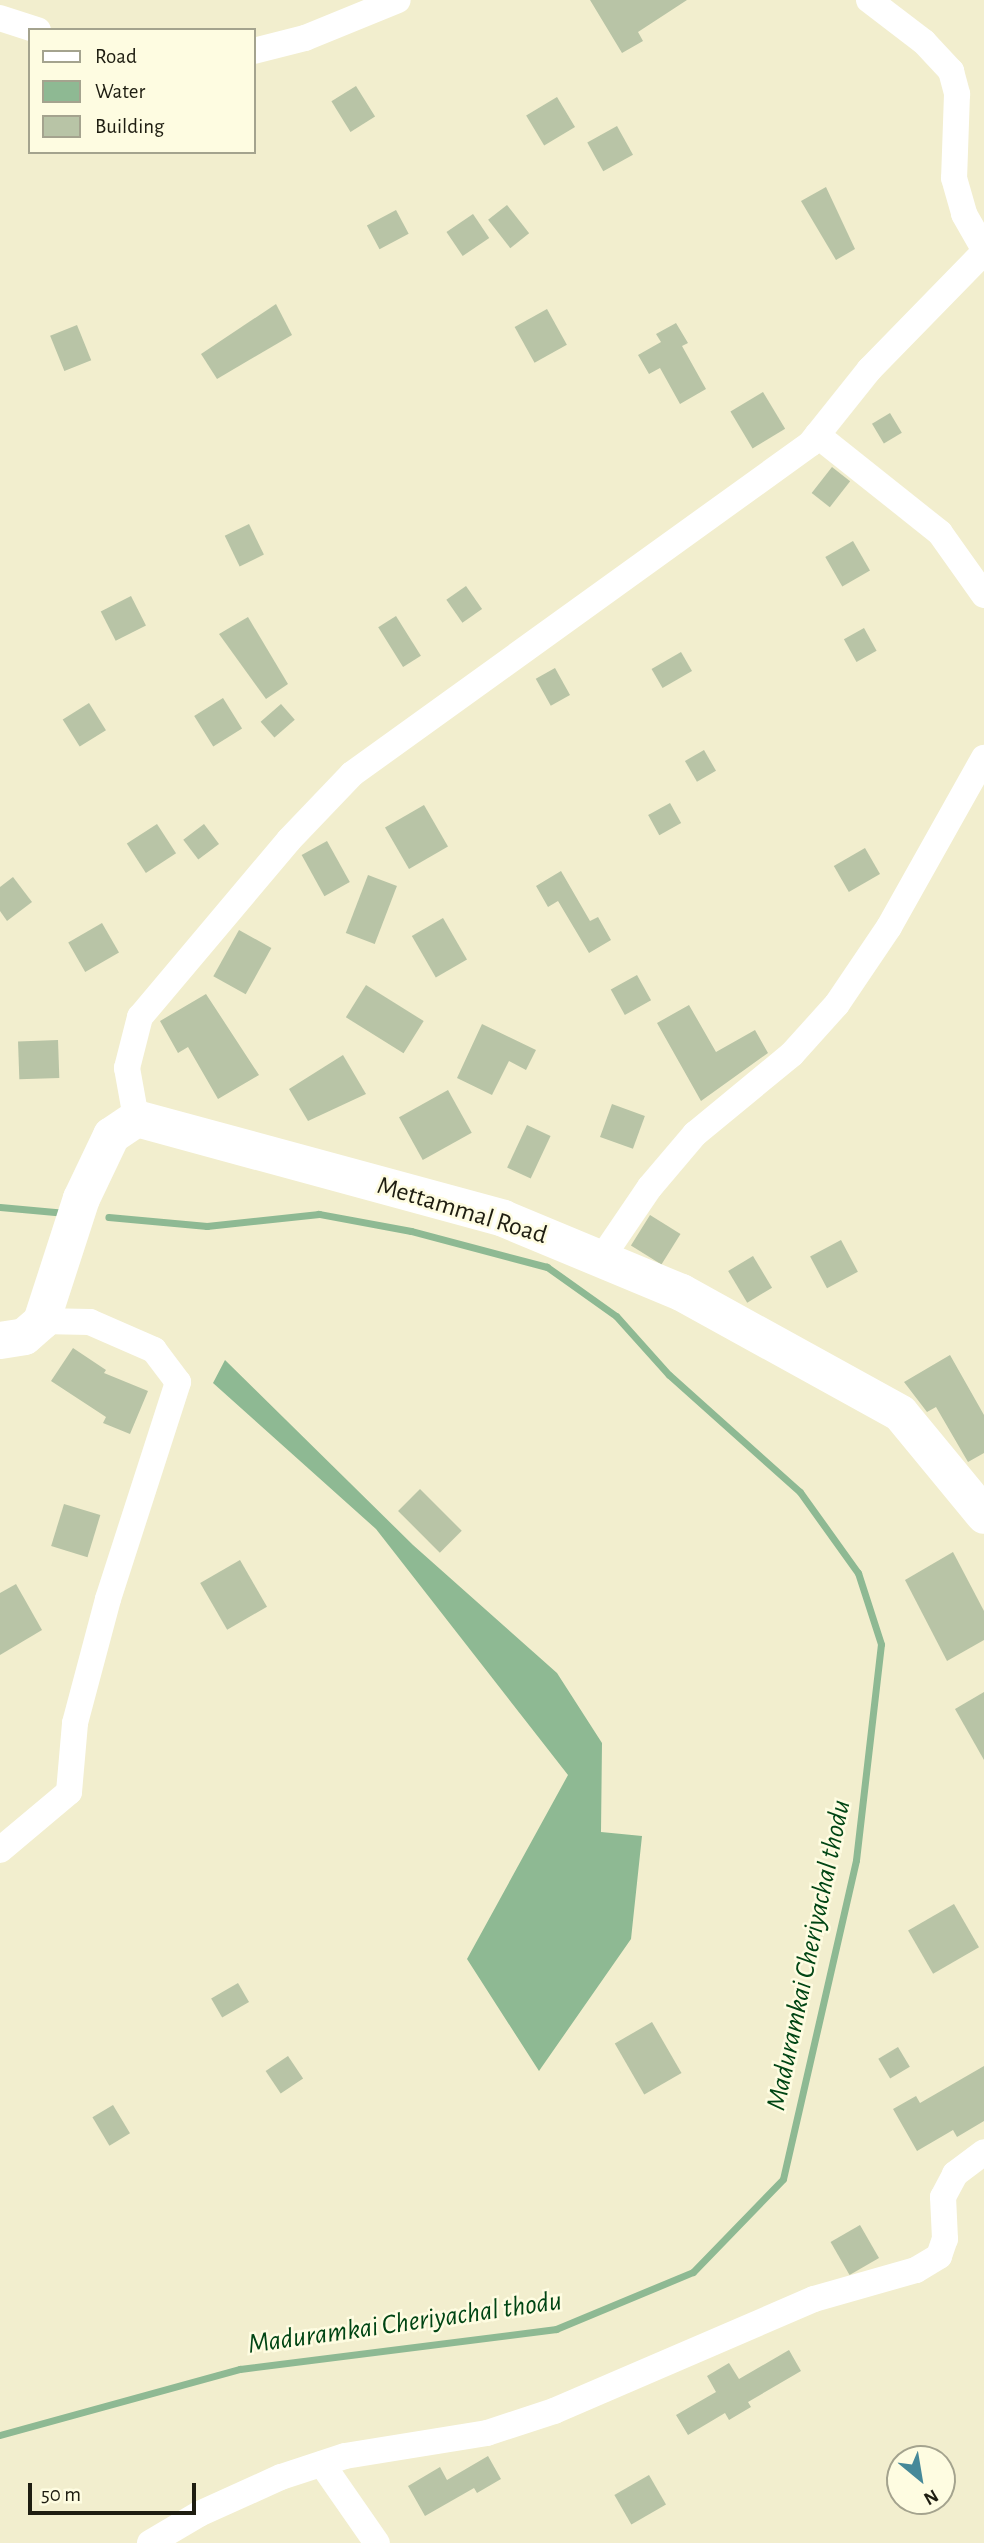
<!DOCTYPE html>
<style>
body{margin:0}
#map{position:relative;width:984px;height:2543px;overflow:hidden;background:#f2eece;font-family:"Alegreya Sans",sans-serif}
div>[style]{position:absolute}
.water>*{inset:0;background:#8eb993}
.stream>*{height:7px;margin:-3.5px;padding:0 3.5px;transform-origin:3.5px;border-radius:3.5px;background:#8eb993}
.building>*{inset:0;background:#b8c4a6;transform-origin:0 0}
.minor>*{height:26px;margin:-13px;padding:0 13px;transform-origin:13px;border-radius:13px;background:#fff}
.secondary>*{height:37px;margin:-18.5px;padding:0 18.5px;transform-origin:18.5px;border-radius:18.5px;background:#fff}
span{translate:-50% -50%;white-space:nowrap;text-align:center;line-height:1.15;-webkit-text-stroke:5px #fefce1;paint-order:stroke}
.street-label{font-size:26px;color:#1e1d11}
.water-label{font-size:28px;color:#004514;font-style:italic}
.legend{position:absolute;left:28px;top:28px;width:228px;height:126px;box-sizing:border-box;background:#fefce1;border:2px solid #a4a38e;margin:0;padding:9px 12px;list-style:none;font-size:21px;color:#1e1d11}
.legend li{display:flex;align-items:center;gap:14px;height:35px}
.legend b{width:35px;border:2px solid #a4a38e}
.north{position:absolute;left:886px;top:2445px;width:70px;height:70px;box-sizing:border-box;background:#fefce1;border:2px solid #a4a38e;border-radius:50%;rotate:150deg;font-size:19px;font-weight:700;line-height:28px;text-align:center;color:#1e1d11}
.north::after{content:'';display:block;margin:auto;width:24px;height:32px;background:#468999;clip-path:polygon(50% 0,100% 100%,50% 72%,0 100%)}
.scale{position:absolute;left:28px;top:2483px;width:168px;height:32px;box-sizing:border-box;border:4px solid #1e1d11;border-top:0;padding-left:9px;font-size:21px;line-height:24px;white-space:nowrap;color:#1e1d11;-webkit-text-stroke:5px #fefce1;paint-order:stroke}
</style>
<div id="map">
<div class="water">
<div style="clip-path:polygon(225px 1360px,413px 1545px,557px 1673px,602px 1743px,601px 1832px,642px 1836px,631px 1939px,539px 2071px,467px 1959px,568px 1775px,376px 1529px,213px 1383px)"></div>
</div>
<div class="stream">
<div style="left:0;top:1207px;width:66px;rotate:5.2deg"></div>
<div style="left:0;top:2435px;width:249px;rotate:-15.4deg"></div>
<div style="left:240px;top:2369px;width:319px;rotate:-7.2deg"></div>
<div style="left:556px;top:2329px;width:148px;rotate:-22.6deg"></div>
<div style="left:693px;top:2272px;width:129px;rotate:-45.9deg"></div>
<div style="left:783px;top:2179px;width:327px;rotate:-77.1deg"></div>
<div style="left:856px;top:1860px;width:217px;rotate:-83.4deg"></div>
<div style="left:881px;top:1644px;width:75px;rotate:-107.9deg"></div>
<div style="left:858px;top:1573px;width:100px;rotate:-125.6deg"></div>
<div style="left:800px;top:1492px;width:176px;rotate:-138.2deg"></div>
<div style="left:669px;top:1375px;width:79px;rotate:-131.9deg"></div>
<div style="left:616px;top:1316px;width:85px;rotate:-144.6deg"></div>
<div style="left:547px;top:1267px;width:141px;rotate:-165.2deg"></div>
<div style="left:411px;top:1231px;width:94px;rotate:-169.5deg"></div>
<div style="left:319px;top:1214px;width:113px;rotate:173.9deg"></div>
<div style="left:207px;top:1226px;width:99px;rotate:-174.8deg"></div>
</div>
<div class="building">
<div style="clip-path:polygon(590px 0,687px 0,638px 32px,643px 41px,622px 53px)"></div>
<div style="left:356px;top:86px;width:36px;height:29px;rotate:58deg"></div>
<div style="left:557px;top:97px;width:35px;height:36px;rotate:59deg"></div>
<div style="left:617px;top:126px;width:33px;height:34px;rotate:61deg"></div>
<div style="clip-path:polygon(826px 187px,855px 249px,836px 260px,801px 201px)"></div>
<div style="left:507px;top:205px;width:36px;height:24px;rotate:52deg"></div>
<div style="left:396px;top:210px;width:27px;height:33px;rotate:62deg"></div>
<div style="left:473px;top:214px;width:29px;height:32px;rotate:56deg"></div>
<div style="clip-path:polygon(276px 304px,292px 335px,217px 379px,201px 354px)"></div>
<div style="left:547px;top:309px;width:41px;height:37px;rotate:61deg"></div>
<div style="clip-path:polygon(676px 323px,688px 343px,682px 346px,706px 389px,680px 404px,660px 368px,649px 374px,638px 355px,661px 342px,656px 334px)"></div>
<div style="left:77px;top:325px;width:38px;height:29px;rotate:68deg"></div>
<div style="left:763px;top:392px;width:43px;height:38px;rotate:59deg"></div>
<div style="left:890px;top:413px;width:23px;height:21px;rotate:59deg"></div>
<div style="left:832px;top:467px;width:23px;height:33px;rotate:38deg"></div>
<div style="left:249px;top:524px;width:34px;height:27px;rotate:64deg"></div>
<div style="left:853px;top:541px;width:34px;height:32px;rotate:60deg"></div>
<div style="left:466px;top:586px;width:28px;height:24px;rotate:55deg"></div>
<div style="left:131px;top:596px;width:33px;height:34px;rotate:63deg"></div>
<div style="left:396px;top:616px;width:47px;height:21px;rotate:58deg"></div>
<div style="clip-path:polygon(248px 617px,288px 684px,266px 699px,219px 634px)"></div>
<div style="left:864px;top:628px;width:26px;height:23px;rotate:61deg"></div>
<div style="left:681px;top:652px;width:22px;height:34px;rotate:60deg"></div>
<div style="left:555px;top:668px;width:31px;height:22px;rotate:61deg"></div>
<div style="left:223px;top:698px;width:36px;height:34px;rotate:58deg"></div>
<div style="left:89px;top:703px;width:32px;height:31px;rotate:58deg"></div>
<div style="left:281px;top:704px;width:21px;height:27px;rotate:49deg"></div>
<div style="left:704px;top:750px;width:24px;height:22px;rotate:60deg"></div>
<div style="left:670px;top:803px;width:23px;height:25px;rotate:61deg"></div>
<div style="left:424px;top:805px;width:48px;height:45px;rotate:60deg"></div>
<div style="left:157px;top:824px;width:35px;height:36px;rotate:57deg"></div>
<div style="left:204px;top:824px;width:25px;height:26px;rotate:53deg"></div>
<div style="left:327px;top:841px;width:47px;height:29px;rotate:61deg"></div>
<div style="left:865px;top:848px;width:30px;height:36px;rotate:60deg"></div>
<div style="clip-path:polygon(561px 871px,590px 921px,598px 917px,611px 940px,589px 953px,558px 901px,548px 907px,536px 886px)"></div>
<div style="left:368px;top:875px;width:31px;height:62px;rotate:21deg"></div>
<div style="clip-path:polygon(13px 877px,32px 902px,7px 921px,0 911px,0 887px)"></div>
<div style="left:443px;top:918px;width:48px;height:36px;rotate:60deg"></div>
<div style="left:102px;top:923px;width:34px;height:39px;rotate:60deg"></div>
<div style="left:239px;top:930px;width:37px;height:53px;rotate:29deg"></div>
<div style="left:637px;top:975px;width:29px;height:30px;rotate:61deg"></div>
<div style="left:366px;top:985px;width:68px;height:38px;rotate:32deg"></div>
<div style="clip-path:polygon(206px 994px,259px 1075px,218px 1099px,188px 1047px,178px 1053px,160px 1021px)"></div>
<div style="clip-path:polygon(689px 1005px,716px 1052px,755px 1030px,768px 1053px,701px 1101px,657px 1023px)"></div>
<div style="clip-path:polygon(482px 1024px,536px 1050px,526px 1070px,509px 1061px,492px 1095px,457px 1078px)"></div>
<div style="left:58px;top:1040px;width:38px;height:40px;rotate:88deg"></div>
<div style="clip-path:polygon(343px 1055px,366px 1094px,308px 1121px,289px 1089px)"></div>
<div style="left:448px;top:1090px;width:49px;height:56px;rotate:61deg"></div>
<div style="left:612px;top:1104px;width:35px;height:35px;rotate:20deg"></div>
<div style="left:527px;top:1125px;width:26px;height:47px;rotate:25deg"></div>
<div style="left:650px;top:1215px;width:36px;height:36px;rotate:32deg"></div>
<div style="left:841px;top:1240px;width:36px;height:35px;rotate:62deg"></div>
<div style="left:753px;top:1256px;width:37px;height:29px;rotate:59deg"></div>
<div style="clip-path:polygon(73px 1348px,106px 1370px,104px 1373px,148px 1391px,130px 1434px,103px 1423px,106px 1417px,51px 1381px)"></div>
<div style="clip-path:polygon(950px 1355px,984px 1415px,984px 1453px,968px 1462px,936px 1407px,927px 1412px,904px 1382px)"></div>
<div style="left:420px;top:1489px;width:59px;height:31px;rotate:45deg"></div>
<div style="left:64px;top:1504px;width:38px;height:44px;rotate:17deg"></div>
<div style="clip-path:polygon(953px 1552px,984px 1611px,984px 1640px,947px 1661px,905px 1580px)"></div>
<div style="left:240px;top:1560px;width:54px;height:46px;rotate:60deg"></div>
<div style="clip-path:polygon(16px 1584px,42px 1630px,0 1655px,0 1593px)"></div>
<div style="clip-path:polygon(984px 1692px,984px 1760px,955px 1709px)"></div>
<div style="left:954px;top:1904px;width:50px;height:53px;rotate:60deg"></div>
<div style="left:238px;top:1983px;width:22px;height:31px;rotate:60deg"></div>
<div style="left:652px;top:2022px;width:59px;height:43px;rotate:60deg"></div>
<div style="left:898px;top:2047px;width:23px;height:23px;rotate:59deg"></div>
<div style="left:288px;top:2056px;width:27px;height:27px;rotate:56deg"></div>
<div style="clip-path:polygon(984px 2066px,984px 2121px,957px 2137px,953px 2130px,917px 2151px,893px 2109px,916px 2096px,920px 2103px)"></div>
<div style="left:113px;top:2105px;width:33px;height:24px;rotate:59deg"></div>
<div style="left:860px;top:2225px;width:38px;height:34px;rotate:60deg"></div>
<div style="clip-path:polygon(789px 2350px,801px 2371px,748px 2402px,751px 2407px,729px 2420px,725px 2413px,688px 2435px,676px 2415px,716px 2392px,707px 2376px,729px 2363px,739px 2379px)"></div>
<div style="clip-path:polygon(488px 2456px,501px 2479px,477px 2493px,474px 2488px,425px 2516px,408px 2486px,440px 2467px,447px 2480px)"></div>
<div style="left:649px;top:2475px;width:34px;height:40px;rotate:60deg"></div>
</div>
<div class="minor">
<div style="left:869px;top:0;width:69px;rotate:37.4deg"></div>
<div style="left:924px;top:42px;width:40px;rotate:47deg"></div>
<div style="left:951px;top:71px;width:24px;rotate:75deg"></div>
<div style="left:957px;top:94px;width:84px;rotate:92deg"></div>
<div style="left:954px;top:178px;width:37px;rotate:74deg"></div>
<div style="left:964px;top:214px;width:40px;rotate:60.3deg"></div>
<div style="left:0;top:18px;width:40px;rotate:18deg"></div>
<div style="left:254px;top:51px;width:53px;rotate:-14.3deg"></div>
<div style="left:305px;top:38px;width:100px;rotate:-22.2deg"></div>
<div style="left:817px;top:435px;width:157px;rotate:38.5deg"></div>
<div style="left:940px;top:533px;width:76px;rotate:54.6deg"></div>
<div style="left:136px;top:1118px;width:51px;rotate:-100.2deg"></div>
<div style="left:127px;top:1068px;width:53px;rotate:-75.7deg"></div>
<div style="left:140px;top:1017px;width:231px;rotate:-49.9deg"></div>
<div style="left:289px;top:840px;width:91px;rotate:-46.3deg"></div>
<div style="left:352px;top:774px;width:565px;rotate:-35.77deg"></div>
<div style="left:810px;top:444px;width:95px;rotate:-51.4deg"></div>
<div style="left:869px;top:370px;width:165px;rotate:-45.7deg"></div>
<div style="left:601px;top:1259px;width:87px;rotate:-55.8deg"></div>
<div style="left:650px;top:1187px;width:70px;rotate:-49.7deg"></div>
<div style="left:695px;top:1134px;width:126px;rotate:-39.5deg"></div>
<div style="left:792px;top:1054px;width:67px;rotate:-48deg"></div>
<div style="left:837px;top:1004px;width:93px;rotate:-56deg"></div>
<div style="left:889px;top:927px;width:194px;rotate:-60.7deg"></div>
<div style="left:0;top:1850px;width:90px;rotate:-40deg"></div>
<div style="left:69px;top:1792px;width:69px;rotate:-85deg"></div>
<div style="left:75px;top:1723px;width:128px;rotate:-75.1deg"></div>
<div style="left:108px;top:1599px;width:228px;rotate:-72.1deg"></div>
<div style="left:178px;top:1382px;width:40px;rotate:-127deg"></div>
<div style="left:154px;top:1350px;width:70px;rotate:-156.4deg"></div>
<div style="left:90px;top:1322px;width:49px;rotate:-178.8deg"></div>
<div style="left:322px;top:2464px;width:96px;rotate:55.2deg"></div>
<div style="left:150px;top:2543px;width:57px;rotate:-30.6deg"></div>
<div style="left:199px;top:2514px;width:90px;rotate:-24.3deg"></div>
<div style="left:281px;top:2477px;width:67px;rotate:-18.2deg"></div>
<div style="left:345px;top:2456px;width:144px;rotate:-9.2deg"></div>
<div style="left:487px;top:2433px;width:71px;rotate:-18.2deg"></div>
<div style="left:554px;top:2411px;width:283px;rotate:-23.3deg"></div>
<div style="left:814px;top:2299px;width:106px;rotate:-15.9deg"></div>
<div style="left:916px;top:2270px;width:27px;rotate:-31deg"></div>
<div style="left:939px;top:2256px;width:18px;rotate:-71deg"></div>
<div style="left:945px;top:2239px;width:42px;rotate:-92.7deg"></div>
<div style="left:943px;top:2197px;width:26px;rotate:-62deg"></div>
<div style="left:955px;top:2174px;width:36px;rotate:-37deg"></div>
</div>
<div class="secondary">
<div style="left:0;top:1340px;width:24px;rotate:-9deg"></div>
<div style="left:24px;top:1336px;width:23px;rotate:-41deg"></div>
<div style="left:41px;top:1321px;width:129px;rotate:-72deg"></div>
<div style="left:81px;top:1198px;width:70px;rotate:-64.5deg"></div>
<div style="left:111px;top:1135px;width:30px;rotate:-34deg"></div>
<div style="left:136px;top:1118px;width:380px;rotate:15.2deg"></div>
<div style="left:503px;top:1218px;width:193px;rotate:22.6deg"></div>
<div style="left:681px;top:1292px;width:250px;rotate:28.9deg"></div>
<div style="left:900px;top:1413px;width:132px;rotate:50.5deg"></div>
</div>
<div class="street-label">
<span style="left:462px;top:1211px;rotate:17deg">Mettammal Road</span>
</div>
<div class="water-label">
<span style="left:809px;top:1955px;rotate:-78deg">Maduramkai Cheriyachal thodu</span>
<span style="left:405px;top:2323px;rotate:-8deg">Maduramkai Cheriyachal thodu</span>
</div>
<ul class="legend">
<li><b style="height:9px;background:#fff"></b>Road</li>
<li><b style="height:19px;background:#8eb993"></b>Water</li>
<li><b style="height:19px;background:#b8c4a6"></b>Building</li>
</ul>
<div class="north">N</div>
<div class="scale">50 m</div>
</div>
